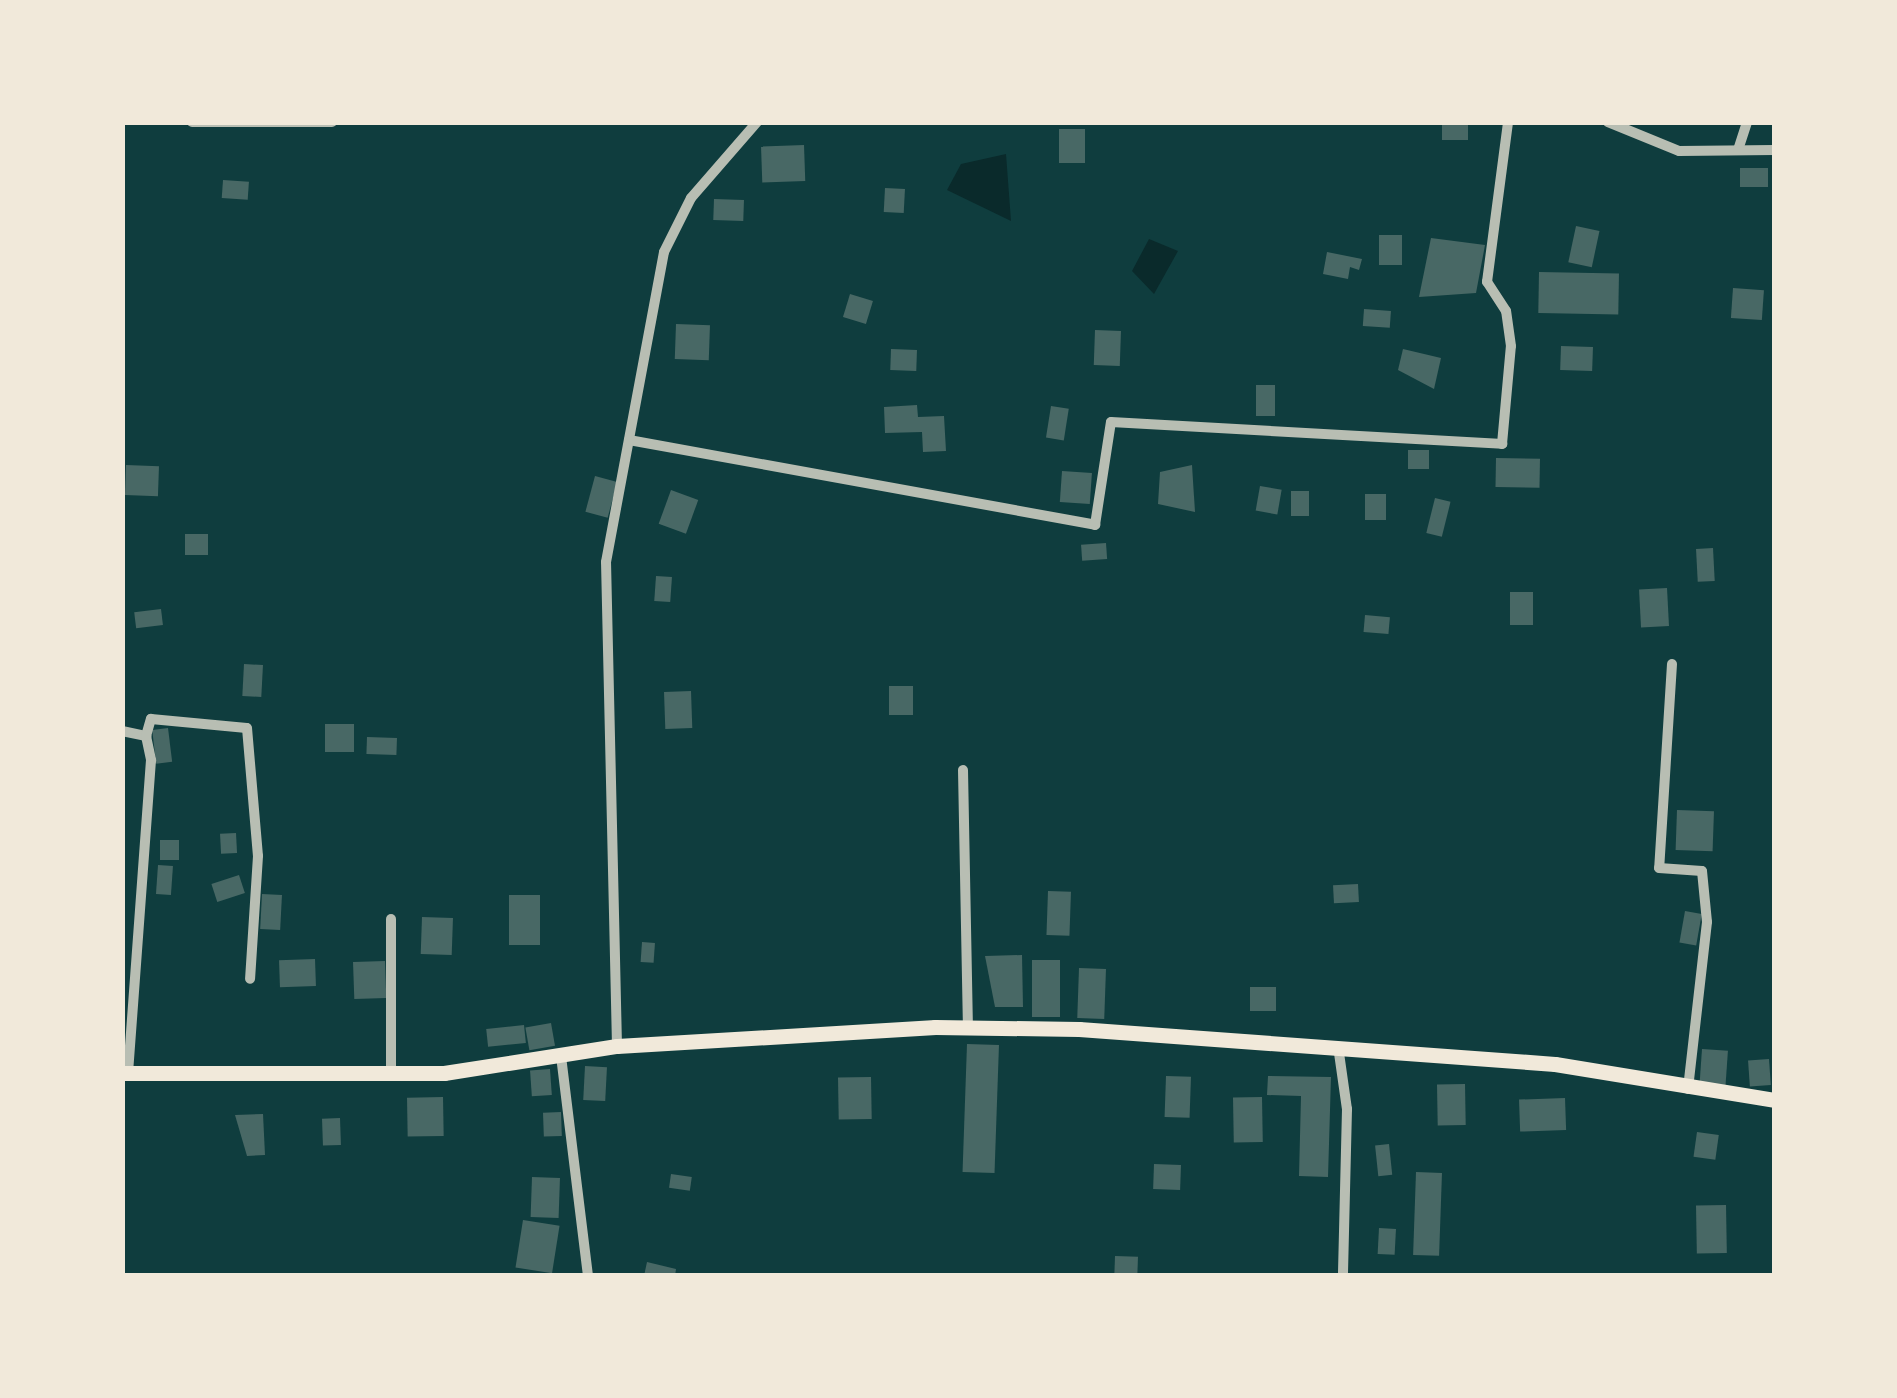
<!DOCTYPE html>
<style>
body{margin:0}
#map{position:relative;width:1897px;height:1398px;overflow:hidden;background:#0f3d3e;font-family:"PT Sans Narrow",sans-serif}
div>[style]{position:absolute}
.water>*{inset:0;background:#0a2a2b}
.building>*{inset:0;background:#486865;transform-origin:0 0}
.minor>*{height:10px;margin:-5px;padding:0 5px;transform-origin:5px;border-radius:5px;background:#b8beb3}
.secondary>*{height:15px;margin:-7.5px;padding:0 7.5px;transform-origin:7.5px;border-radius:7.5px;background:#f1e9da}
span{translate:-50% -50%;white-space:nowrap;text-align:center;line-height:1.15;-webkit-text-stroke:10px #f1e9da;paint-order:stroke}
.frame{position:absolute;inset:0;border:125px solid #f1e9da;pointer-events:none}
</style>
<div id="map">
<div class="water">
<div style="clip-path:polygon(1006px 154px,1011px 221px,947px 190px,961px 164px)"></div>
<div style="clip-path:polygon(1149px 239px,1178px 251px,1154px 294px,1132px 271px)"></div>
</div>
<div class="building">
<div style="left:1442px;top:122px;width:26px;height:18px"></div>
<div style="left:1059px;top:129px;width:26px;height:34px"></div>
<div style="left:804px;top:145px;width:36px;height:43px;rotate:88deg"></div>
<div style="left:1740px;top:168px;width:28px;height:19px"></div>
<div style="left:223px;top:180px;width:26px;height:18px;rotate:4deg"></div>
<div style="left:885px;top:188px;width:20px;height:24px;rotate:3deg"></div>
<div style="left:714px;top:199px;width:30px;height:21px;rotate:2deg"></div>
<div style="left:1576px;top:226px;width:24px;height:37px;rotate:12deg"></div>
<div style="left:1379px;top:235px;width:23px;height:30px"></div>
<div style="clip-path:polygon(1431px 238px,1485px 245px,1476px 293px,1419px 297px)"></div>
<div style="clip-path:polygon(1327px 252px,1362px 259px,1359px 270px,1350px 267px,1348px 279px,1323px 274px)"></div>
<div style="left:1539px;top:272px;width:80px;height:41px;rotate:1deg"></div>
<div style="left:1733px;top:288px;width:31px;height:30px;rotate:4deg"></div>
<div style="left:850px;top:294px;width:24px;height:24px;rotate:17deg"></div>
<div style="left:1364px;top:309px;width:27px;height:17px;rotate:4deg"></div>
<div style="left:676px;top:324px;width:34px;height:35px;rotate:2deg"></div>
<div style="left:1095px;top:330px;width:26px;height:35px;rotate:2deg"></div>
<div style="left:1561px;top:346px;width:32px;height:24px;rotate:2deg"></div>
<div style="left:891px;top:349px;width:26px;height:21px;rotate:2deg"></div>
<div style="clip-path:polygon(1403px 349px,1441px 358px,1434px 389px,1398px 370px)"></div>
<div style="left:1256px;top:385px;width:19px;height:31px"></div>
<div style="clip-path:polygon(917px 405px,918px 417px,944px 416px,946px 451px,923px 452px,922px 432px,885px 433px,884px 407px)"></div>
<div style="left:1051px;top:406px;width:18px;height:32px;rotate:9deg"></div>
<div style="left:1408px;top:450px;width:21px;height:19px"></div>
<div style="left:1496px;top:458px;width:44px;height:29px;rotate:1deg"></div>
<div style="left:126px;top:465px;width:33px;height:30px;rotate:2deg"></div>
<div style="clip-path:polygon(1192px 465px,1195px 512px,1158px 504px,1160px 472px)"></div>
<div style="left:1062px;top:471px;width:30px;height:31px;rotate:4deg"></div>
<div style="left:595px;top:476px;width:23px;height:37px;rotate:15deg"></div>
<div style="left:1260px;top:486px;width:22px;height:25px;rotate:10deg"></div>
<div style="left:671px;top:490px;width:29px;height:36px;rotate:20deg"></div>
<div style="left:1291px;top:491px;width:18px;height:25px"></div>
<div style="left:1365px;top:494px;width:21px;height:26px"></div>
<div style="left:1435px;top:498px;width:16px;height:36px;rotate:14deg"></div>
<div style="left:185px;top:534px;width:23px;height:21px"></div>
<div style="left:1106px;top:543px;width:16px;height:25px;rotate:86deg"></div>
<div style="left:1713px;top:548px;width:33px;height:17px;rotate:87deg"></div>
<div style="left:656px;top:576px;width:16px;height:25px;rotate:4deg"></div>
<div style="left:1667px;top:588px;width:38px;height:28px;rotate:87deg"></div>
<div style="left:1510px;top:592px;width:23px;height:33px"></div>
<div style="left:161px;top:609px;width:16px;height:27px;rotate:83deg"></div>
<div style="left:1365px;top:615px;width:25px;height:17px;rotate:5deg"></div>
<div style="left:244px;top:664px;width:19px;height:32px;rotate:3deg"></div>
<div style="left:889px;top:686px;width:24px;height:29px"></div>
<div style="left:691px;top:691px;width:37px;height:27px;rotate:88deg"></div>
<div style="left:325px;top:724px;width:29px;height:28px"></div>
<div style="left:168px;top:728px;width:34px;height:16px;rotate:83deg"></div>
<div style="left:367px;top:737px;width:30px;height:17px;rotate:2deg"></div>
<div style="left:1677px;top:810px;width:37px;height:40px;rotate:2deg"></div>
<div style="left:236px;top:833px;width:20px;height:16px;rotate:87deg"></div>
<div style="left:160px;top:840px;width:19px;height:20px"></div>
<div style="left:158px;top:865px;width:15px;height:29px;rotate:4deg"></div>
<div style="left:239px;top:875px;width:19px;height:29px;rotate:72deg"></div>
<div style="left:1358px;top:884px;width:18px;height:25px;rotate:87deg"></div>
<div style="left:1048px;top:891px;width:23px;height:44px;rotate:2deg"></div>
<div style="left:262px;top:894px;width:20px;height:35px;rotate:3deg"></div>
<div style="left:509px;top:895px;width:31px;height:50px"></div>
<div style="left:1685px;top:911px;width:17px;height:32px;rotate:10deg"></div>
<div style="left:422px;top:917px;width:31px;height:37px;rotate:2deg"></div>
<div style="left:642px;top:942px;width:13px;height:20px;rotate:4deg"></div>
<div style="clip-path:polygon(1022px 955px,1023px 1007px,995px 1007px,985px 956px)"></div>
<div style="left:315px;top:959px;width:27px;height:36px;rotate:88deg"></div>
<div style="left:1032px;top:960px;width:28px;height:57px"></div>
<div style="left:385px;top:961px;width:37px;height:32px;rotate:88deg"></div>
<div style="left:1079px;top:968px;width:27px;height:50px;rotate:2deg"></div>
<div style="left:1250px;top:987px;width:26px;height:24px"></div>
<div style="left:551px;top:1023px;width:23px;height:26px;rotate:80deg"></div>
<div style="left:524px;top:1025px;width:18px;height:38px;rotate:84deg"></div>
<div style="left:967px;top:1044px;width:32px;height:128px;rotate:2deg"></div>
<div style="left:1702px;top:1049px;width:26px;height:40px;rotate:4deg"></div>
<div style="left:1769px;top:1059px;width:26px;height:21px;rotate:86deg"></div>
<div style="left:585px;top:1066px;width:22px;height:34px;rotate:3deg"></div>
<div style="left:550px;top:1069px;width:26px;height:20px;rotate:86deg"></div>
<div style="left:1166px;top:1076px;width:25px;height:41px;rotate:2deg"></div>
<div style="clip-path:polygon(1268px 1076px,1331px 1077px,1328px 1177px,1299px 1176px,1301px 1096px,1267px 1095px)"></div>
<div style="left:871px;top:1077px;width:42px;height:33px;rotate:89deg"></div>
<div style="left:1465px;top:1084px;width:41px;height:28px;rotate:89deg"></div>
<div style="left:443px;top:1097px;width:39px;height:36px;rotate:89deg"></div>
<div style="left:1262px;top:1097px;width:45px;height:29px;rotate:89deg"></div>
<div style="left:1565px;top:1098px;width:32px;height:46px;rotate:88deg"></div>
<div style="left:561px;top:1112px;width:24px;height:18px;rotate:88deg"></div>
<div style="clip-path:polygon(263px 1114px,265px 1155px,247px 1156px,235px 1115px)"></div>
<div style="left:340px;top:1118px;width:27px;height:18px;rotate:88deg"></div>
<div style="left:1697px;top:1132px;width:22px;height:25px;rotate:8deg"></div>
<div style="left:1389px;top:1144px;width:31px;height:14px;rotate:84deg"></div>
<div style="left:1154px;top:1164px;width:27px;height:25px;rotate:2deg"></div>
<div style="left:1416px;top:1172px;width:26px;height:83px;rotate:2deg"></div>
<div style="left:671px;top:1174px;width:21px;height:14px;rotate:8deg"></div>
<div style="left:532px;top:1177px;width:28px;height:40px;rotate:2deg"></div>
<div style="left:1726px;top:1205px;width:48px;height:30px;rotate:89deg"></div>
<div style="left:523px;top:1220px;width:37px;height:48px;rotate:9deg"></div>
<div style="left:1379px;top:1228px;width:17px;height:26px;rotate:3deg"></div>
<div style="left:1115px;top:1256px;width:23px;height:20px;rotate:2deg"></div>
<div style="clip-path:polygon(647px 1262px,676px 1269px,675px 1276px,644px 1276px)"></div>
</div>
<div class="minor">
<div style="left:192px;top:122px;width:140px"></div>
<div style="left:1608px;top:122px;width:77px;rotate:22.2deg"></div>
<div style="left:1679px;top:151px;width:95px;rotate:-0.6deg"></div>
<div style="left:1738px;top:150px;width:29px;rotate:-72deg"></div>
<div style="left:629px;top:440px;width:474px;rotate:10.3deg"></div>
<div style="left:1095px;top:525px;width:104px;rotate:-81.2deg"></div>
<div style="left:1111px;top:422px;width:392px;rotate:3.2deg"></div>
<div style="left:1502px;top:444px;width:98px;rotate:-84.8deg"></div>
<div style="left:1511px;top:346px;width:35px;rotate:-98deg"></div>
<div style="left:1506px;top:311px;width:35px;rotate:-123deg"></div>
<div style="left:1487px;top:282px;width:161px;rotate:-82.5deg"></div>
<div style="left:1672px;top:664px;width:204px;rotate:93.6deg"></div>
<div style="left:1659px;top:868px;width:43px;rotate:4deg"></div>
<div style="left:1702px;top:871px;width:51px;rotate:84.4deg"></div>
<div style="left:1707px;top:922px;width:168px;rotate:96.5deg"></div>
<div style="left:122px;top:731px;width:25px;rotate:12deg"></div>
<div style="left:146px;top:736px;width:25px;rotate:78deg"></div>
<div style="left:151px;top:760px;width:314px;rotate:94.2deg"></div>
<div style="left:146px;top:736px;width:18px;rotate:-74deg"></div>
<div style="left:151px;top:719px;width:96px;rotate:5.4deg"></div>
<div style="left:247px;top:728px;width:128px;rotate:85.1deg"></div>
<div style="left:258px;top:856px;width:123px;rotate:93.7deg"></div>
<div style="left:963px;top:770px;width:258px;rotate:88.9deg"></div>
<div style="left:617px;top:1046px;width:484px;rotate:-91.3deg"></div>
<div style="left:606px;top:562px;width:315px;rotate:-79.4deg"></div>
<div style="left:664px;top:252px;width:60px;rotate:-63.4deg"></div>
<div style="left:691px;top:198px;width:101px;rotate:-49deg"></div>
<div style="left:1339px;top:1053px;width:57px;rotate:81.9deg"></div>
<div style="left:1347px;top:1109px;width:167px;rotate:91.4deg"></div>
<div style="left:561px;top:1056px;width:222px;rotate:83deg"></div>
<div style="left:391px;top:1072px;width:153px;rotate:-90deg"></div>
</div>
<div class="secondary">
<div style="left:122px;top:1073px;width:322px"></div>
<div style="left:444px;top:1073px;width:175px;rotate:-8.9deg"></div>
<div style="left:617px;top:1046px;width:319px;rotate:-3.4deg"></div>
<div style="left:935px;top:1027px;width:144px;rotate:0.8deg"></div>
<div style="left:1079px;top:1029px;width:477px;rotate:4.2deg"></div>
<div style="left:1555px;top:1064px;width:222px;rotate:9.3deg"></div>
</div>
<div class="frame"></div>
</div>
